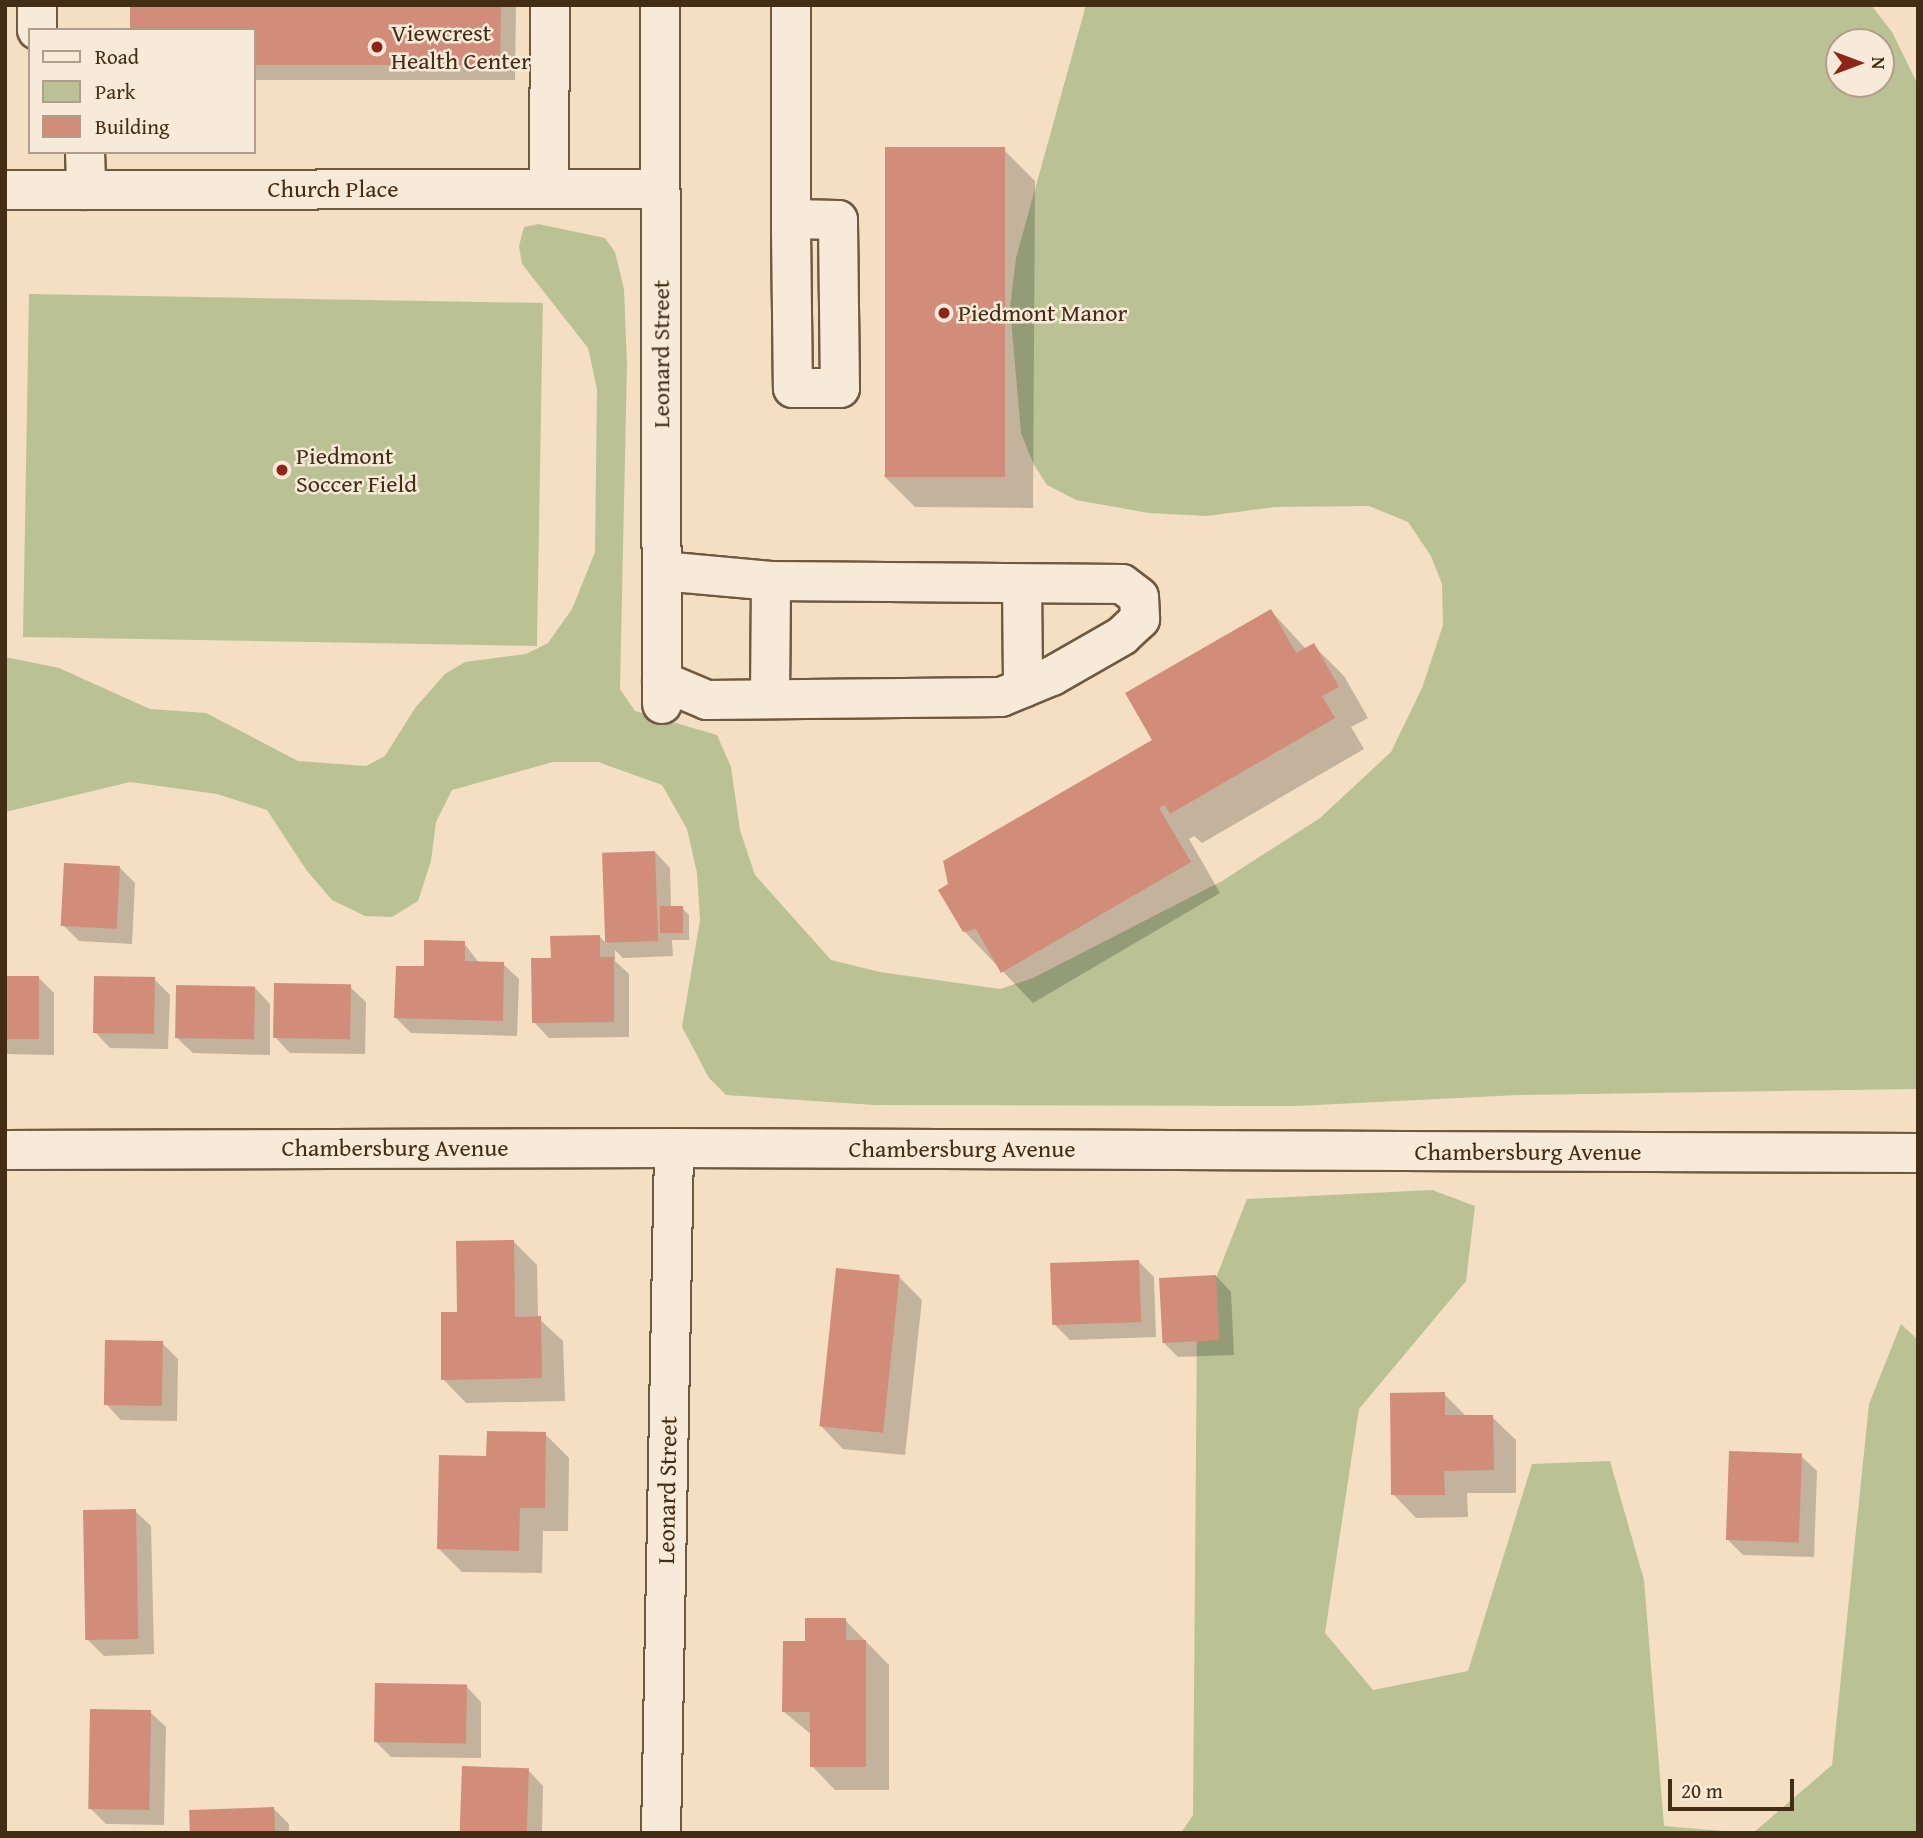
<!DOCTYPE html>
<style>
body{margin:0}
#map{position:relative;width:1923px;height:1838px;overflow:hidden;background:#f4dfc3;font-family:"Gentium Book Plus",serif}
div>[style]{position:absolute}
.green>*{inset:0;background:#bac295;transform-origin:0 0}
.shadow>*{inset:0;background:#0003}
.building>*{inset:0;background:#d28d7a;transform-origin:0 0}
.roads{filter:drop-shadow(2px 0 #6f5a40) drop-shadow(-2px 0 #6f5a40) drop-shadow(0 2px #6f5a40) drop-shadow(0 -2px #6f5a40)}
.minor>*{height:38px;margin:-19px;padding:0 19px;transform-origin:19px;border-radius:19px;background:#f8ead8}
.dots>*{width:19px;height:19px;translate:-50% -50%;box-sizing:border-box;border:4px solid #f8ead8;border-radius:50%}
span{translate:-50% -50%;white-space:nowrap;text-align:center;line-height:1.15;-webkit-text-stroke:5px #f8ead8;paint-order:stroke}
.poi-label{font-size:24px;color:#432d15}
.left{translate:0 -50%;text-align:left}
.street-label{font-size:24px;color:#432d15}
.frame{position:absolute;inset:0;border:7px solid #432d15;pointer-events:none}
.legend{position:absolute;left:28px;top:28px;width:228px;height:126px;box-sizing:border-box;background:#f8ead8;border:2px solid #b09e8a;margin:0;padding:9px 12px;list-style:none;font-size:21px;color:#432d15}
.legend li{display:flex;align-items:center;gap:14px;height:35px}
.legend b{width:35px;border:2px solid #b09e8a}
.north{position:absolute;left:1825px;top:28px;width:70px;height:70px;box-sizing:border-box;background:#f8ead8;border:2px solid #b09e8a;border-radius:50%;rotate:90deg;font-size:19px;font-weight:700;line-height:28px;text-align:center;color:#432d15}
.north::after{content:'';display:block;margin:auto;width:24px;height:32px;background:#8f2418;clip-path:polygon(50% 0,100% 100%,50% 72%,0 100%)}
.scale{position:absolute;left:1668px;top:1779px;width:126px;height:32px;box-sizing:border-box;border:4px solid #432d15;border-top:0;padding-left:9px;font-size:21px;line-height:24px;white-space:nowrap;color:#432d15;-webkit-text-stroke:5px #f8ead8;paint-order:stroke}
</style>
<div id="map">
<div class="green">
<div style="clip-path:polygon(evenodd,1086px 5px,1871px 5px,1892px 32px,1918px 85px,1918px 1089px,1518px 1095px,1296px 1106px,874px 1105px,726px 1095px,709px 1078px,682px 1027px,700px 920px,697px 873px,687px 829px,662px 785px,598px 762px,553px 762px,452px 790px,436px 822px,431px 861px,418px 901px,392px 917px,365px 916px,332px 900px,307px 871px,267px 810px,217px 794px,130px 782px,5px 812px,5px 657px,59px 668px,150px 709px,206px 713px,298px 761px,366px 766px,385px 756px,415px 708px,445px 674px,465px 662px,526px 654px,548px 643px,572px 609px,595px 552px,597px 389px,588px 348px,522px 264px,519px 246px,524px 227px,538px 224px,605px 238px,615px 252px,624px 289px,627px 365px,620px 689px,635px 711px,717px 735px,731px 767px,740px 830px,755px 875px,831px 960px,880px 972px,1000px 989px,1033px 978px,1222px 881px,1320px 818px,1391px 752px,1422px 688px,1443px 625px,1442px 584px,1431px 556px,1408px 522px,1369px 506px,1275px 507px,1207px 516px,1149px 513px,1076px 500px,1047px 485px,1033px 463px,1021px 433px,1010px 307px,1016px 258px,1086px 5px,1839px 42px,1881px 42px,1881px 84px,1839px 84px,1839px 42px)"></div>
<div style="left:29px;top:294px;width:514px;height:343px;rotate:1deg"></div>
<div style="clip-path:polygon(1432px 1190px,1475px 1206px,1466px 1281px,1359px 1409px,1325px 1633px,1373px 1690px,1468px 1671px,1532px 1464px,1610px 1461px,1644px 1580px,1664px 1826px,1747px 1833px,1181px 1833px,1193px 1815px,1197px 1326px,1247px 1199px)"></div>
<div style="clip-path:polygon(1901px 1324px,1918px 1340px,1918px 1833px,1753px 1833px,1832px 1765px,1869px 1404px)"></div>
</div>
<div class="shadow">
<div style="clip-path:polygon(132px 5px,516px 5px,515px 80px,254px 80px,254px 30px)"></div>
<div style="clip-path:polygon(1004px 150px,1035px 181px,1033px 508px,915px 507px,884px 476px)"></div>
<div style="clip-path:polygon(1271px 611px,1306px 649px,1313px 645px,1344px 676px,1368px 718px,1351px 727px,1364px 749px,1202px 843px,1194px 836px,1189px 839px,1220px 893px,1033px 1003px,964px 931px,1154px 741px)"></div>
<div style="clip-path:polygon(655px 852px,670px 868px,671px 908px,682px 908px,689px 915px,689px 940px,672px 940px,673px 956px,623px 958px,615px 950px,615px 961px,629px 974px,629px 1037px,549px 1038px,534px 1022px,553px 960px,600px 937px,607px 944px,604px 854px)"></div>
<div style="clip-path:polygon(119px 867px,135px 883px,132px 944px,79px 941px,63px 925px)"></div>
<div style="clip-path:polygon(464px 943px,479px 963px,503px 964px,519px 979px,517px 1036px,411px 1033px,396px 1018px,425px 968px)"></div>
<div style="clip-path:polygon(5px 978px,39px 978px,54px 993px,54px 1055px,5px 1054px)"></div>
<div style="clip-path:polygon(154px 979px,170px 995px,168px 1049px,110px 1048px,95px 1032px)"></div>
<div style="clip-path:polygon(350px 987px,366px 1002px,365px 1054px,290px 1053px,275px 1037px)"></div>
<div style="clip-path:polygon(255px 988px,270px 1004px,270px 1055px,193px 1053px,177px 1038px)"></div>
<div style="clip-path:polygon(514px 1242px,537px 1265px,538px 1318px,563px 1341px,565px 1401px,466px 1403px,443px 1379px,459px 1314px)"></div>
<div style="clip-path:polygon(1138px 1261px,1154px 1277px,1156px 1337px,1070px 1340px,1054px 1324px)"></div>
<div style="clip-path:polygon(1216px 1276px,1231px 1292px,1234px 1355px,1178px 1357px,1163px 1342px)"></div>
<div style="clip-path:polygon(899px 1277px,922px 1300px,905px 1455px,843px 1449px,820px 1425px)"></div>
<div style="clip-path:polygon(162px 1343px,178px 1359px,177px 1421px,121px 1420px,106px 1404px)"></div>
<div style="clip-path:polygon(1444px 1394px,1467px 1417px,1492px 1417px,1516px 1440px,1516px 1493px,1467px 1493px,1468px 1517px,1416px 1518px,1393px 1494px)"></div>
<div style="clip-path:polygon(545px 1434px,569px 1458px,568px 1531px,543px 1531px,542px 1573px,462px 1572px,439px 1549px,488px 1457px)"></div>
<div style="clip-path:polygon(1801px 1456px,1817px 1471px,1814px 1557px,1743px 1555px,1727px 1539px)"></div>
<div style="clip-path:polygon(135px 1511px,151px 1526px,154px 1654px,104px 1656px,88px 1640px)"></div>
<div style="clip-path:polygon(845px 1620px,889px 1665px,889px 1790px,835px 1790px,812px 1766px,812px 1735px,784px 1712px,806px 1642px)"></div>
<div style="clip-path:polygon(466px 1686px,481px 1702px,481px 1758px,391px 1757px,375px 1741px)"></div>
<div style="clip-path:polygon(150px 1712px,166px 1727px,164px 1825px,106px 1824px,90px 1808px)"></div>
<div style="clip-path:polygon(528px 1770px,543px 1786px,542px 1833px,461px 1833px)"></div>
<div style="clip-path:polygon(273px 1808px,289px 1824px,289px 1833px,191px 1833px)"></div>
</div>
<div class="building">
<div style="clip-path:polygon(130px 5px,501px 5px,500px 65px,254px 65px,254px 30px,130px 30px)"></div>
<div style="left:885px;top:147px;width:120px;height:330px"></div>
<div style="clip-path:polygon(1271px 609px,1296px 653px,1314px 643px,1339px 687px,1322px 696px,1335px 718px,1170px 814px,1165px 805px,1159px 808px,1191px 862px,1001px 973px,976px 929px,963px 932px,938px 890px,948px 884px,943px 861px,1152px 740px,1125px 693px)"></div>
<div style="left:655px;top:851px;width:90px;height:53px;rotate:88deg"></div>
<div style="left:64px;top:863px;width:56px;height:63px;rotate:3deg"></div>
<div style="left:660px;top:906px;width:23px;height:27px"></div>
<div style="clip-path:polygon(600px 935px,600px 957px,614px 957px,614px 1022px,532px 1023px,531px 958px,551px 958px,550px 936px)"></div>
<div style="clip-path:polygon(424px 940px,465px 941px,465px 961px,504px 962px,503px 1021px,394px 1018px,396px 966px,424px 966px)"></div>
<div style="left:5px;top:976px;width:34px;height:63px"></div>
<div style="left:94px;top:976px;width:61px;height:57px;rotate:1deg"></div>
<div style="left:274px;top:983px;width:77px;height:55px;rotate:1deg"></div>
<div style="left:176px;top:985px;width:79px;height:53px;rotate:1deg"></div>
<div style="clip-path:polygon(514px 1240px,515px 1317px,541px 1316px,542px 1378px,441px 1380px,441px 1312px,457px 1312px,456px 1241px)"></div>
<div style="left:1139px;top:1260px;width:62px;height:89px;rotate:88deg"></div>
<div style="left:836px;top:1268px;width:64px;height:159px;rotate:6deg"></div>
<div style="left:1216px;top:1275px;width:65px;height:57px;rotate:87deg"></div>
<div style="left:105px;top:1340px;width:58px;height:65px;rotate:1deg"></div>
<div style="clip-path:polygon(1445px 1392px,1445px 1415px,1493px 1415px,1494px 1470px,1444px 1471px,1445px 1495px,1391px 1495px,1390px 1393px)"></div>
<div style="clip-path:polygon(487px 1431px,546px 1432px,545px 1508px,520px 1508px,519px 1551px,437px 1549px,439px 1455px,486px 1456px)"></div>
<div style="left:1729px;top:1451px;width:73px;height:89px;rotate:2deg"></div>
<div style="left:136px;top:1509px;width:130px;height:53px;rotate:89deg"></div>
<div style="clip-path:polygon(805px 1618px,846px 1618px,846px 1640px,866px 1640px,866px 1767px,810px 1767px,810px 1712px,782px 1712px,783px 1641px,805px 1641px)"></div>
<div style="left:375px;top:1683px;width:92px;height:59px;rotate:1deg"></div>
<div style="left:90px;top:1709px;width:61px;height:100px;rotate:1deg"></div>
<div style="left:462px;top:1766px;width:67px;height:67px;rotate:2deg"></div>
<div style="left:274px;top:1807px;width:26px;height:85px;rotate:88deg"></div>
</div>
<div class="roads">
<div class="minor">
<div style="left:660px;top:5px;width:699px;rotate:89.84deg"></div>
<div style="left:791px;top:5px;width:225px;rotate:90deg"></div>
<div style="left:791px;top:230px;width:158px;rotate:89.3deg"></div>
<div style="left:793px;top:388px;width:47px"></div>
<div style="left:840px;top:388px;width:168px;rotate:-90.7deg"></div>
<div style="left:838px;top:220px;width:47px;rotate:-178.8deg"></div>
<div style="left:37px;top:30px;width:25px;rotate:-90deg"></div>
<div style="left:85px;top:152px;width:38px;rotate:88deg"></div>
<div style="left:549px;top:189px;width:184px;rotate:-89.7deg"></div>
<div style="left:5px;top:190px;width:655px;rotate:-0.09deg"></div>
<div style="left:662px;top:571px;width:109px;rotate:5.2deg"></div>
<div style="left:771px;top:581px;width:351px;rotate:0.5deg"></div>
<div style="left:1122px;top:584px;width:21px;rotate:37deg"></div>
<div style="left:1139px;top:597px;width:22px;rotate:87deg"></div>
<div style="left:1140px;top:619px;width:25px;rotate:137deg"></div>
<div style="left:1122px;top:636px;width:81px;rotate:150.3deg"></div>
<div style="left:1052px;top:676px;width:55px;rotate:157.6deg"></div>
<div style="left:1001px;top:697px;width:294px;rotate:179.4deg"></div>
<div style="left:707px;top:700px;width:49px;rotate:-157.1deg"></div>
<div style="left:1022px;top:584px;width:104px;rotate:89.4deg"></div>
<div style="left:770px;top:699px;width:118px;rotate:-89.5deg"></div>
<div style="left:5px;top:1150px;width:669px;rotate:-0.17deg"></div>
<div style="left:674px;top:1148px;width:1244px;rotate:0.23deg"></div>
<div style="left:661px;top:1833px;width:685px;rotate:-88.91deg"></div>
</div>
</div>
<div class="dots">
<div style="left:377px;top:47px;background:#8f2418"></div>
<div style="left:944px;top:313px;background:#8f2418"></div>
<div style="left:282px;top:470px;background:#8f2418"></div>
</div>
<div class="poi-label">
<span class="left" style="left:391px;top:47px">Viewcrest<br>Health Center</span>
<span class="left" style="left:958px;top:313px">Piedmont Manor</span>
<span class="left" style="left:296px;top:470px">Piedmont<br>Soccer Field</span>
</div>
<div class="street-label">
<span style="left:333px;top:189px">Church Place</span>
<span style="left:661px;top:354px;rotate:-90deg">Leonard Street</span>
<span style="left:395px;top:1148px">Chambersburg Avenue</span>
<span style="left:962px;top:1149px">Chambersburg Avenue</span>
<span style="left:1528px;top:1152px">Chambersburg Avenue</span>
<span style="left:667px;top:1490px;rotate:-89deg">Leonard Street</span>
</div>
<div class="frame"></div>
<ul class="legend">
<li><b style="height:9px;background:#f8ead8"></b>Road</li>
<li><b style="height:19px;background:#bac295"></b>Park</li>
<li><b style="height:19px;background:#d28d7a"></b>Building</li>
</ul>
<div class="north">N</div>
<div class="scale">20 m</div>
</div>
